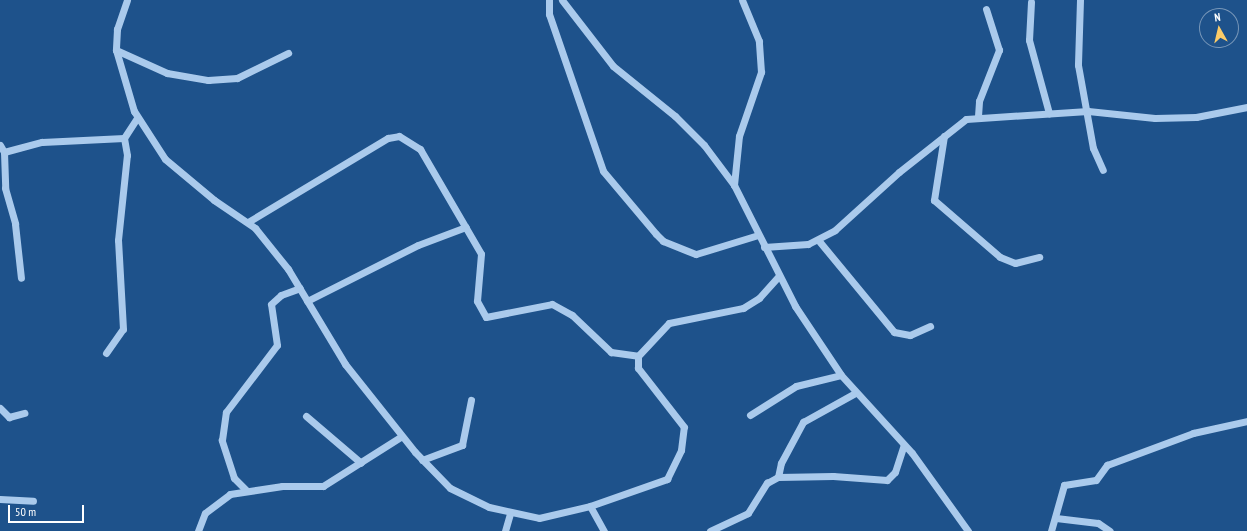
<!DOCTYPE html>
<style>
body{margin:0}
#map{position:relative;width:1247px;height:531px;overflow:hidden;background:#1e528b;font-family:"PT Sans Narrow",sans-serif}
div>[style]{position:absolute}
.minor>*{height:7px;margin:-3.5px;padding:0 3.5px;transform-origin:3.5px;border-radius:3.5px;background:#aacaec}
span{translate:-50% -50%;white-space:nowrap;text-align:center;line-height:1.15;-webkit-text-stroke:3.5px #1e528b;paint-order:stroke}
.north{position:absolute;left:1199px;top:8px;width:40px;height:40px;box-sizing:border-box;background:#1e528b;border:1px solid #7897b9;border-radius:50%;rotate:352deg;font-size:11px;font-weight:700;line-height:16px;text-align:center;color:#fff}
.north::after{content:'';display:block;margin:auto;width:14px;height:18px;background:#fbcb68;clip-path:polygon(50% 0,100% 100%,50% 72%,0 100%)}
.scale{position:absolute;left:8px;top:505px;width:76px;height:18px;box-sizing:border-box;border:2px solid #fff;border-top:0;padding-left:5px;font-size:12px;line-height:14px;white-space:nowrap;color:#fff;-webkit-text-stroke:3px #1e528b;paint-order:stroke}
</style>
<div id="map">
<div class="minor">
<div style="left:127px;top:0;width:31px;rotate:109deg"></div>
<div style="left:117px;top:29px;width:21px;rotate:93deg"></div>
<div style="left:116px;top:50px;width:64px;rotate:73.6deg"></div>
<div style="left:134px;top:111px;width:57px;rotate:57.1deg"></div>
<div style="left:165px;top:159px;width:64px;rotate:39.9deg"></div>
<div style="left:214px;top:200px;width:50px;rotate:34.3deg"></div>
<div style="left:255px;top:228px;width:53px;rotate:51.2deg"></div>
<div style="left:288px;top:269px;width:111px;rotate:59deg"></div>
<div style="left:345px;top:364px;width:112px;rotate:51.5deg"></div>
<div style="left:415px;top:452px;width:50px;rotate:45.8deg"></div>
<div style="left:450px;top:488px;width:43px;rotate:26deg"></div>
<div style="left:489px;top:507px;width:51px;rotate:12.4deg"></div>
<div style="left:539px;top:518px;width:52px;rotate:-13.2deg"></div>
<div style="left:590px;top:506px;width:82px;rotate:-19.3deg"></div>
<div style="left:667px;top:479px;width:32px;rotate:-64deg"></div>
<div style="left:681px;top:450px;width:23px;rotate:-83deg"></div>
<div style="left:684px;top:427px;width:75px;rotate:-127.9deg"></div>
<div style="left:638px;top:368px;width:12px;rotate:-90deg"></div>
<div style="left:638px;top:356px;width:45px;rotate:-46.8deg"></div>
<div style="left:669px;top:323px;width:76px;rotate:-11.5deg"></div>
<div style="left:743px;top:308px;width:19px;rotate:-32deg"></div>
<div style="left:759px;top:298px;width:30px;rotate:-48deg"></div>
<div style="left:549px;top:0;width:14px;rotate:90deg"></div>
<div style="left:549px;top:14px;width:166px;rotate:71deg"></div>
<div style="left:603px;top:171px;width:82px;rotate:49.9deg"></div>
<div style="left:656px;top:234px;width:10px;rotate:45deg"></div>
<div style="left:663px;top:241px;width:35px;rotate:22deg"></div>
<div style="left:696px;top:254px;width:65px;rotate:-17deg"></div>
<div style="left:562px;top:0;width:83px;rotate:52.3deg"></div>
<div style="left:613px;top:66px;width:80px;rotate:38.9deg"></div>
<div style="left:675px;top:116px;width:41px;rotate:45deg"></div>
<div style="left:704px;top:145px;width:50px;rotate:53.1deg"></div>
<div style="left:734px;top:185px;width:136px;rotate:63.2deg"></div>
<div style="left:795px;top:306px;width:83px;rotate:56.3deg"></div>
<div style="left:841px;top:375px;width:105px;rotate:47.7deg"></div>
<div style="left:912px;top:453px;width:96px;rotate:54.3deg"></div>
<div style="left:1080px;top:0;width:65px;rotate:91.8deg"></div>
<div style="left:1078px;top:65px;width:84px;rotate:79.8deg"></div>
<div style="left:1093px;top:148px;width:24px;rotate:66deg"></div>
<div style="left:1031px;top:2px;width:38px;rotate:93deg"></div>
<div style="left:1029px;top:40px;width:76px;rotate:74.7deg"></div>
<div style="left:116px;top:50px;width:56px;rotate:24.3deg"></div>
<div style="left:167px;top:73px;width:42px;rotate:9.7deg"></div>
<div style="left:208px;top:80px;width:29px;rotate:-4deg"></div>
<div style="left:237px;top:78px;width:57px;rotate:-26.1deg"></div>
<div style="left:978px;top:116px;width:15px;rotate:-86deg"></div>
<div style="left:979px;top:101px;width:55px;rotate:-68.6deg"></div>
<div style="left:999px;top:50px;width:43px;rotate:-107.6deg"></div>
<div style="left:944px;top:136px;width:65px;rotate:98.9deg"></div>
<div style="left:934px;top:200px;width:87px;rotate:40.8deg"></div>
<div style="left:1000px;top:257px;width:16px;rotate:22deg"></div>
<div style="left:1015px;top:263px;width:25px;rotate:-14deg"></div>
<div style="left:0;top:145px;width:8px;rotate:60deg"></div>
<div style="left:4px;top:152px;width:36px;rotate:88deg"></div>
<div style="left:5px;top:188px;width:37px;rotate:74deg"></div>
<div style="left:15px;top:224px;width:54px;rotate:83.7deg"></div>
<div style="left:4px;top:152px;width:39px;rotate:-15deg"></div>
<div style="left:42px;top:142px;width:82px;rotate:-2.8deg"></div>
<div style="left:124px;top:138px;width:24px;rotate:-57deg"></div>
<div style="left:734px;top:185px;width:49px;rotate:-84.2deg"></div>
<div style="left:739px;top:136px;width:68px;rotate:-71deg"></div>
<div style="left:761px;top:72px;width:31px;rotate:-94deg"></div>
<div style="left:759px;top:41px;width:44px;rotate:-112.5deg"></div>
<div style="left:248px;top:222px;width:163px;rotate:-31deg"></div>
<div style="left:388px;top:138px;width:11px;rotate:-10deg"></div>
<div style="left:399px;top:136px;width:25px;rotate:32deg"></div>
<div style="left:420px;top:149px;width:121px;rotate:59.8deg"></div>
<div style="left:481px;top:254px;width:47px;rotate:94.9deg"></div>
<div style="left:477px;top:301px;width:18px;rotate:61deg"></div>
<div style="left:486px;top:317px;width:67px;rotate:-11.1deg"></div>
<div style="left:552px;top:304px;width:23px;rotate:29deg"></div>
<div style="left:572px;top:315px;width:54px;rotate:43.5deg"></div>
<div style="left:611px;top:352px;width:27px;rotate:8deg"></div>
<div style="left:819px;top:241px;width:118px;rotate:50.5deg"></div>
<div style="left:894px;top:332px;width:16px;rotate:11deg"></div>
<div style="left:910px;top:335px;width:22px;rotate:-24deg"></div>
<div style="left:764px;top:247px;width:44px;rotate:-3.9deg"></div>
<div style="left:808px;top:244px;width:30px;rotate:-27deg"></div>
<div style="left:835px;top:230px;width:86px;rotate:-42.2deg"></div>
<div style="left:899px;top:172px;width:85px;rotate:-38.3deg"></div>
<div style="left:966px;top:119px;width:122px;rotate:-3.8deg"></div>
<div style="left:1088px;top:111px;width:67px;rotate:6deg"></div>
<div style="left:1155px;top:118px;width:41px;rotate:-1.4deg"></div>
<div style="left:1196px;top:117px;width:52px;rotate:-11.1deg"></div>
<div style="left:307px;top:301px;width:124px;rotate:-26.8deg"></div>
<div style="left:418px;top:245px;width:51px;rotate:-20.6deg"></div>
<div style="left:106px;top:353px;width:29px;rotate:-55deg"></div>
<div style="left:123px;top:329px;width:89px;rotate:-93.2deg"></div>
<div style="left:118px;top:240px;width:85px;rotate:-84deg"></div>
<div style="left:127px;top:155px;width:17px;rotate:-100deg"></div>
<div style="left:0;top:408px;width:13px;rotate:45deg"></div>
<div style="left:9px;top:417px;width:16px;rotate:-15deg"></div>
<div style="left:750px;top:415px;width:54px;rotate:-32.2deg"></div>
<div style="left:796px;top:386px;width:46px;rotate:-13.7deg"></div>
<div style="left:306px;top:416px;width:72px;rotate:40.5deg"></div>
<div style="left:422px;top:460px;width:43px;rotate:-20.6deg"></div>
<div style="left:462px;top:445px;width:46px;rotate:-78.7deg"></div>
<div style="left:778px;top:477px;width:14px;rotate:-78deg"></div>
<div style="left:781px;top:463px;width:47px;rotate:-61.8deg"></div>
<div style="left:803px;top:422px;width:60px;rotate:-29.1deg"></div>
<div style="left:246px;top:490px;width:17px;rotate:-135deg"></div>
<div style="left:234px;top:478px;width:40px;rotate:-108deg"></div>
<div style="left:222px;top:440px;width:28px;rotate:-82deg"></div>
<div style="left:226px;top:412px;width:84px;rotate:-52.7deg"></div>
<div style="left:277px;top:345px;width:41px;rotate:-98.3deg"></div>
<div style="left:271px;top:304px;width:13px;rotate:-42deg"></div>
<div style="left:281px;top:295px;width:20px;rotate:-20deg"></div>
<div style="left:0;top:499px;width:33px;rotate:3deg"></div>
<div style="left:590px;top:506px;width:29px;rotate:61deg"></div>
<div style="left:1056px;top:518px;width:42px;rotate:6.8deg"></div>
<div style="left:1098px;top:523px;width:14px;rotate:34deg"></div>
<div style="left:198px;top:531px;width:19px;rotate:-69deg"></div>
<div style="left:205px;top:513px;width:31px;rotate:-37deg"></div>
<div style="left:230px;top:494px;width:53px;rotate:-8.7deg"></div>
<div style="left:282px;top:486px;width:41px"></div>
<div style="left:323px;top:486px;width:93px;rotate:-32.3deg"></div>
<div style="left:505px;top:531px;width:19px;rotate:-74deg"></div>
<div style="left:710px;top:531px;width:42px;rotate:-25.3deg"></div>
<div style="left:748px;top:513px;width:36px;rotate:-58deg"></div>
<div style="left:767px;top:483px;width:13px;rotate:-29deg"></div>
<div style="left:778px;top:477px;width:55px;rotate:-1deg"></div>
<div style="left:833px;top:476px;width:54px;rotate:4.2deg"></div>
<div style="left:887px;top:480px;width:11px;rotate:-45deg"></div>
<div style="left:895px;top:472px;width:28px;rotate:-72deg"></div>
<div style="left:1051px;top:531px;width:48px;rotate:-74.2deg"></div>
<div style="left:1064px;top:485px;width:32px;rotate:-9deg"></div>
<div style="left:1096px;top:480px;width:19px;rotate:-54deg"></div>
<div style="left:1107px;top:465px;width:92px;rotate:-20.4deg"></div>
<div style="left:1193px;top:433px;width:55px;rotate:-12.5deg"></div>
</div>
<div class="north">N</div>
<div class="scale">50 m</div>
</div>
